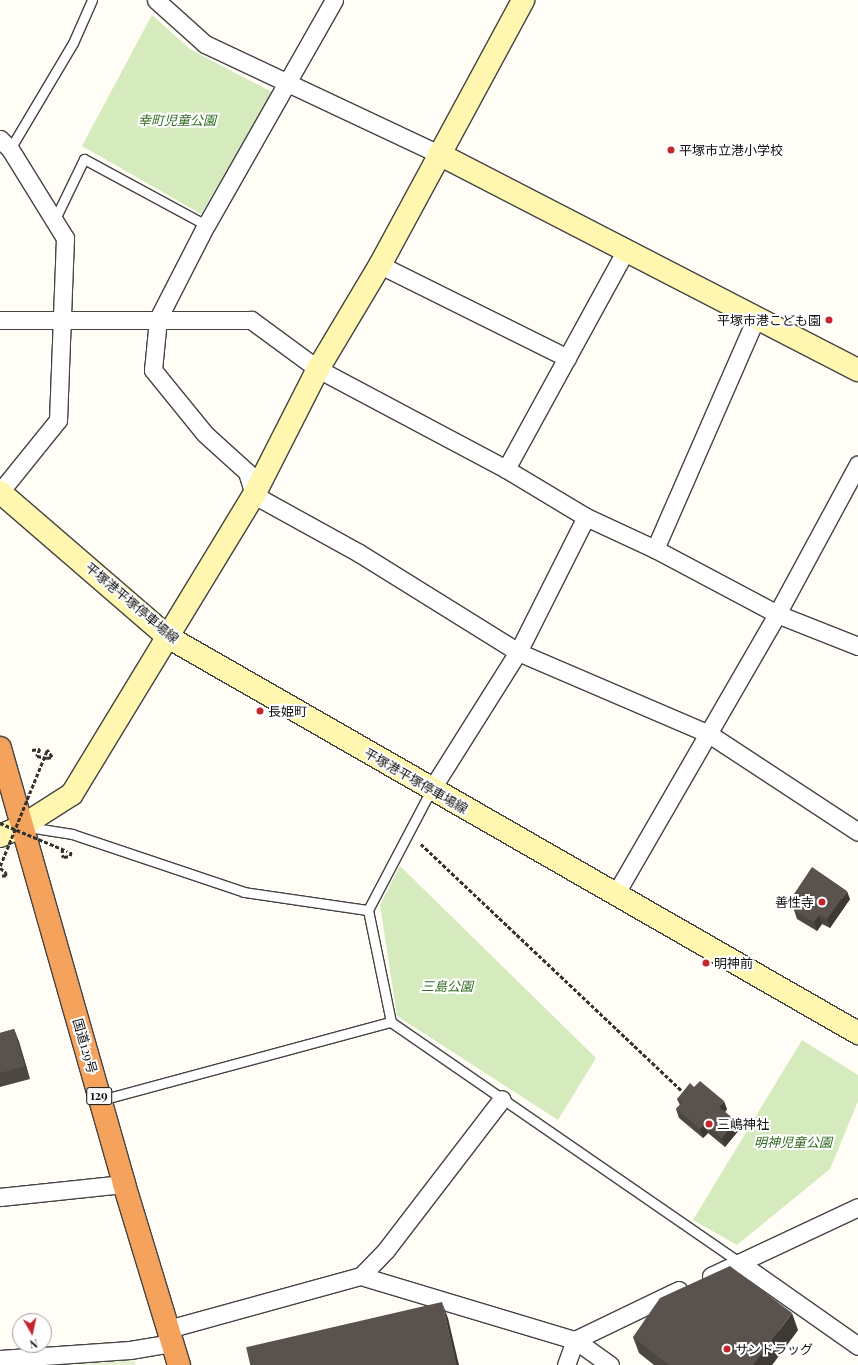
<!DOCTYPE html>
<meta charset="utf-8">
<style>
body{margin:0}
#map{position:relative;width:858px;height:1365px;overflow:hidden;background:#fffdf5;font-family:"Playfair Display","Noto Sans JP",serif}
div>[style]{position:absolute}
.green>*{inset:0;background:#d5ebbd}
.pitch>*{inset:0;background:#e6f2cf}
.path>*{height:2.5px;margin-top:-1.25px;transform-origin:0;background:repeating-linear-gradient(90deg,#333 0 4px,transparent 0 6px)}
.roads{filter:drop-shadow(1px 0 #444) drop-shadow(-1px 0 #444) drop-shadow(0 1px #444) drop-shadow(0 -1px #444)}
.lane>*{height:9px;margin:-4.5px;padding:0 4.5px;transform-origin:4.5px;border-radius:4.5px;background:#fff}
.street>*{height:17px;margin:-8.5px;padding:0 8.5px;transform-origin:8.5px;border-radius:8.5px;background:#fff}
.secondary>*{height:22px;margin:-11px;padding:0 11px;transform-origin:11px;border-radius:11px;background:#fff6b0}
.highway>*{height:22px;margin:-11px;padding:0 11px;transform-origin:11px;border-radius:11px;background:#f5a25d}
.path-bridge>*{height:2.5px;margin-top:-1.25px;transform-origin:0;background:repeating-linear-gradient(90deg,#333 0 4px,transparent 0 6px)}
.wall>*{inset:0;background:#4d4742}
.shaded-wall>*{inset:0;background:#3f3936}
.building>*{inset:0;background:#5a524d;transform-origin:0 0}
.dots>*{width:11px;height:11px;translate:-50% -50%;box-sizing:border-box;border:2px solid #fff;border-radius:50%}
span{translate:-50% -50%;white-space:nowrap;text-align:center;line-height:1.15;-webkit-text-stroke:4px #fff;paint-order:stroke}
.shield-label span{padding:1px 3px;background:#fff;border:1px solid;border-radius:3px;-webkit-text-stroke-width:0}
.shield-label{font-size:12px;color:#111;font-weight:700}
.park-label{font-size:13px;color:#2f6b1f;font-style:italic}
.poi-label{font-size:13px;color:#111}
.left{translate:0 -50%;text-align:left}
.right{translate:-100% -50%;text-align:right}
.street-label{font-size:13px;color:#111}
.north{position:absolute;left:12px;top:1313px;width:40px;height:40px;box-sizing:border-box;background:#fff;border:1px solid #a0a0a0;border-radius:50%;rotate:171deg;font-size:11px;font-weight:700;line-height:16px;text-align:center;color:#111}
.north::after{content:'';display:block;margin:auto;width:14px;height:18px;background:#c4262e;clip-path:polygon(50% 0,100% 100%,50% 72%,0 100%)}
</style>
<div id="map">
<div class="green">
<div style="clip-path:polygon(152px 15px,191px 50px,274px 93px,201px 214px,82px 146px)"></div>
<div style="clip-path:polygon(400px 866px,596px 1058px,558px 1120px,397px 1016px,380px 905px)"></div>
<div style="clip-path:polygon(802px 1040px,858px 1075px,858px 1101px,830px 1169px,737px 1245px,693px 1220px)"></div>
</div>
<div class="pitch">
<div style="clip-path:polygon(134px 1360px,136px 1365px,71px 1365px)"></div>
</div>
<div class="path">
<div style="left:40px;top:749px;width:8px;rotate:113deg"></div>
<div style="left:37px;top:756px;width:10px;rotate:11deg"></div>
<div style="left:47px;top:758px;width:5px;rotate:-11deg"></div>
<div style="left:52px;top:757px;width:9px;rotate:-126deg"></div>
<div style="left:32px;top:750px;width:8px;rotate:-7deg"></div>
<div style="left:421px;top:844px;width:359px;rotate:43.4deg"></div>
<div style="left:63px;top:849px;width:6px;rotate:99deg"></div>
<div style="left:62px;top:855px;width:3px;rotate:45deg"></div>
<div style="left:64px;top:857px;width:6px;rotate:-9deg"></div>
<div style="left:70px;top:856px;width:5px;rotate:-79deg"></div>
<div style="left:0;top:868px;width:7px;rotate:34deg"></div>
<div style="left:6px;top:872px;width:4px;rotate:90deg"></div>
<div style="left:6px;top:876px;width:6px;rotate:180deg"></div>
</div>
<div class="roads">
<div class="lane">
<div style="left:10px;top:149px;width:123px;rotate:-59.3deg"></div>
<div style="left:73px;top:43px;width:47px;rotate:-66.2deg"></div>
<div style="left:54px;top:221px;width:69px;rotate:-64.2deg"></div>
<div style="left:84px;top:159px;width:139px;rotate:28.4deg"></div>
<div style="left:431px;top:790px;width:136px;rotate:117.7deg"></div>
<div style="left:368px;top:910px;width:114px;rotate:78.4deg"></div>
<div style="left:391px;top:1022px;width:424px;rotate:34.6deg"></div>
<div style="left:28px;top:827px;width:45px;rotate:9deg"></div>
<div style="left:72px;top:834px;width:182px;rotate:18.6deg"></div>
<div style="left:244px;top:892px;width:125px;rotate:8.3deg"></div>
<div style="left:101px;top:1100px;width:300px;rotate:-15.1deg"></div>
</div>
<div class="street">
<div style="left:156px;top:0;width:66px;rotate:41.9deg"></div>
<div style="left:205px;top:44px;width:259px;rotate:25.2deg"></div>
<div style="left:334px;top:0;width:259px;rotate:119.6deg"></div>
<div style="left:206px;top:225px;width:106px;rotate:117.1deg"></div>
<div style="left:158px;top:319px;width:51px;rotate:95.6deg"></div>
<div style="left:153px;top:370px;width:82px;rotate:50.9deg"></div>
<div style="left:205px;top:434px;width:57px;rotate:42.1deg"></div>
<div style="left:247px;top:472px;width:24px;rotate:73deg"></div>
<div style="left:254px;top:495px;width:120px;rotate:28.9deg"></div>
<div style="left:359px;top:553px;width:187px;rotate:31.9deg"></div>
<div style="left:518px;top:652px;width:208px;rotate:23.2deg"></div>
<div style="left:709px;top:734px;width:178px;rotate:33.3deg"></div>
<div style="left:0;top:139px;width:14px;rotate:45deg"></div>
<div style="left:10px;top:149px;width:105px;rotate:58.3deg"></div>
<div style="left:65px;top:238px;width:182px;rotate:92.2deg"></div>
<div style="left:58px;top:420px;width:92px;rotate:128.9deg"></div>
<div style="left:380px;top:265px;width:209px;rotate:26.4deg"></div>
<div style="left:0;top:320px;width:251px"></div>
<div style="left:251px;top:320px;width:83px;rotate:36.2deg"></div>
<div style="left:318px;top:369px;width:213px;rotate:28deg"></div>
<div style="left:506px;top:469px;width:93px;rotate:31deg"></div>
<div style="left:586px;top:517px;width:76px;rotate:24.9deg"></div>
<div style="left:655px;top:549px;width:138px;rotate:28deg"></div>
<div style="left:777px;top:614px;width:87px;rotate:21.6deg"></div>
<div style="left:506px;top:469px;width:247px;rotate:-61.3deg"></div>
<div style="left:655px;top:549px;width:252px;rotate:-66.4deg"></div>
<div style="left:431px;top:790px;width:163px;rotate:-57.8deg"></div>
<div style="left:518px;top:652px;width:151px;rotate:-63.3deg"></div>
<div style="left:615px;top:895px;width:324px;rotate:-60deg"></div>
<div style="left:777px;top:614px;width:170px;rotate:-61.6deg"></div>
<div style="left:0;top:1197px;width:125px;rotate:-6deg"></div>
<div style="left:740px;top:1263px;width:144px;rotate:35.1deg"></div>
<div style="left:361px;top:1276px;width:223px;rotate:16.7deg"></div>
<div style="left:575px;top:1340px;width:43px;rotate:35.5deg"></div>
<div style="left:711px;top:1276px;width:162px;rotate:-25.1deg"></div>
<div style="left:168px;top:1329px;width:200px;rotate:-15.4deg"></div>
<div style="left:361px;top:1276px;width:36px;rotate:-46deg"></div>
<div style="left:386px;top:1250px;width:190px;rotate:-52.5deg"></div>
<div style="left:0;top:1359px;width:130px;rotate:-4deg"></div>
<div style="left:130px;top:1350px;width:43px;rotate:-9.5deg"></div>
<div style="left:566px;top:1365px;width:27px;rotate:-70deg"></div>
<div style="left:575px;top:1340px;width:115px;rotate:-25.7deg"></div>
</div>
<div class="secondary">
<div style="left:439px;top:154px;width:471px;rotate:27.3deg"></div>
<div style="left:0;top:492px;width:222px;rotate:40.8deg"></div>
<div style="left:168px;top:637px;width:796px;rotate:29.85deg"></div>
<div style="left:0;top:836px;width:24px;rotate:-24deg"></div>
<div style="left:22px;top:826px;width:59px;rotate:-32.6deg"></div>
<div style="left:72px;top:794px;width:350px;rotate:-58.7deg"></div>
<div style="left:254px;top:495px;width:141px;rotate:-63.1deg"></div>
<div style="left:318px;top:369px;width:121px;rotate:-59.2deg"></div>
<div style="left:380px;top:265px;width:301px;rotate:-61.6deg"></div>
</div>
<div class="highway">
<div style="left:0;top:748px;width:453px;rotate:74.1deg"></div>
<div style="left:124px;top:1184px;width:189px;rotate:73.1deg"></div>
</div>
</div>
<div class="path-bridge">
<div style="left:0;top:823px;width:73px;rotate:22.7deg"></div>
<div style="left:0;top:866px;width:125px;rotate:-67.9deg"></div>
</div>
<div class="wall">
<div style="clip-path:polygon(792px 897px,850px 899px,830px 928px,822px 924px,817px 931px,797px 919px,794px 910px,796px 906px,795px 906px)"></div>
<div style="clip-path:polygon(14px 1029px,19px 1042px,30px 1079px,0 1087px,0 1033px)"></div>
<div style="clip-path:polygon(694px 1087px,727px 1109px,725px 1112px,736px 1121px,739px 1130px,725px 1147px,708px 1133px,703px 1138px,679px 1118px,676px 1109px,680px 1105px,677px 1099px)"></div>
<div style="clip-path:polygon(798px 1330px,772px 1365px,654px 1365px,639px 1353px,633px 1337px)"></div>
</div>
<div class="shaded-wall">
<div style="clip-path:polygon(847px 891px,850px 899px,830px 928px,827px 919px)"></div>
<div style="clip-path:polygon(819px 915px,822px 924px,817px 931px,814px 922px)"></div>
<div style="clip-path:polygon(14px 1029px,19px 1042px,30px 1079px,25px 1066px)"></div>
<div style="clip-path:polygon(724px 1101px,727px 1109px,722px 1116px,719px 1107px)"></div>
<div style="clip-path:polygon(736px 1121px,739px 1130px,725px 1147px,722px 1138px)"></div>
<div style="clip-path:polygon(705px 1124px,708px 1133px,703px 1138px,700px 1129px)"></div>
<div style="clip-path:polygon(442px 1302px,448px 1318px,459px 1365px,456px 1365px)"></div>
<div style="clip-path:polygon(792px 1313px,798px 1330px,772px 1365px,753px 1365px)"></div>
</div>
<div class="building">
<div style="clip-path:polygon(812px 867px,847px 891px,827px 919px,819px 915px,814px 922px,794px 910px,799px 902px,792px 897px)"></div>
<div style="clip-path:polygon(14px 1029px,25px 1066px,0 1073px,0 1033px)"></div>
<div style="clip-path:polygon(700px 1081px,724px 1101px,719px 1107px,736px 1121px,722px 1138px,705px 1124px,700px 1129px,676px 1109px,682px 1102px,677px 1099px,690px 1083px,694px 1087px)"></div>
<div style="clip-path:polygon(730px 1266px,792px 1313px,753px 1365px,669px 1365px,633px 1337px,660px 1298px)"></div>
<div style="left:442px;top:1302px;width:65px;height:201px;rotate:77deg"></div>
</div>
<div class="dots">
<div style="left:671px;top:150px;background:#c4262e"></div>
<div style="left:829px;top:320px;background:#c4262e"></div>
<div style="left:260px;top:711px;background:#c4262e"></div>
<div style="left:822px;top:902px;background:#c4262e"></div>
<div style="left:706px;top:963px;background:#c4262e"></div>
<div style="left:709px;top:1124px;background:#c4262e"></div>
<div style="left:727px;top:1349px;background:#c4262e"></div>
</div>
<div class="shield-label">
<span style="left:99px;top:1096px">129</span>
</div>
<div class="park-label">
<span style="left:177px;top:120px">幸町児童公園</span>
<span style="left:447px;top:986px">三島公園</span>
<span style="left:793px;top:1142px">明神児童公園</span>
</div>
<div class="poi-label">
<span class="left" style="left:679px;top:150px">平塚市立港小学校</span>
<span class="right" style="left:821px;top:320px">平塚市港こども園</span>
<span class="left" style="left:268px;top:711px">長姫町</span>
<span class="right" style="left:814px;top:902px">善性寺</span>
<span class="left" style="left:714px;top:963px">明神前</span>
<span class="left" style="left:717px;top:1124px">三嶋神社</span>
<span class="left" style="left:735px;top:1349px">サンドラッグ</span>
</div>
<div class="street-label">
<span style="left:132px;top:603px;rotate:40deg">平塚港平塚停車場線</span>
<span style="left:416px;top:781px;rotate:30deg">平塚港平塚停車場線</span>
<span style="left:85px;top:1046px;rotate:74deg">国道129号</span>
</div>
<div class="north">N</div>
</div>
